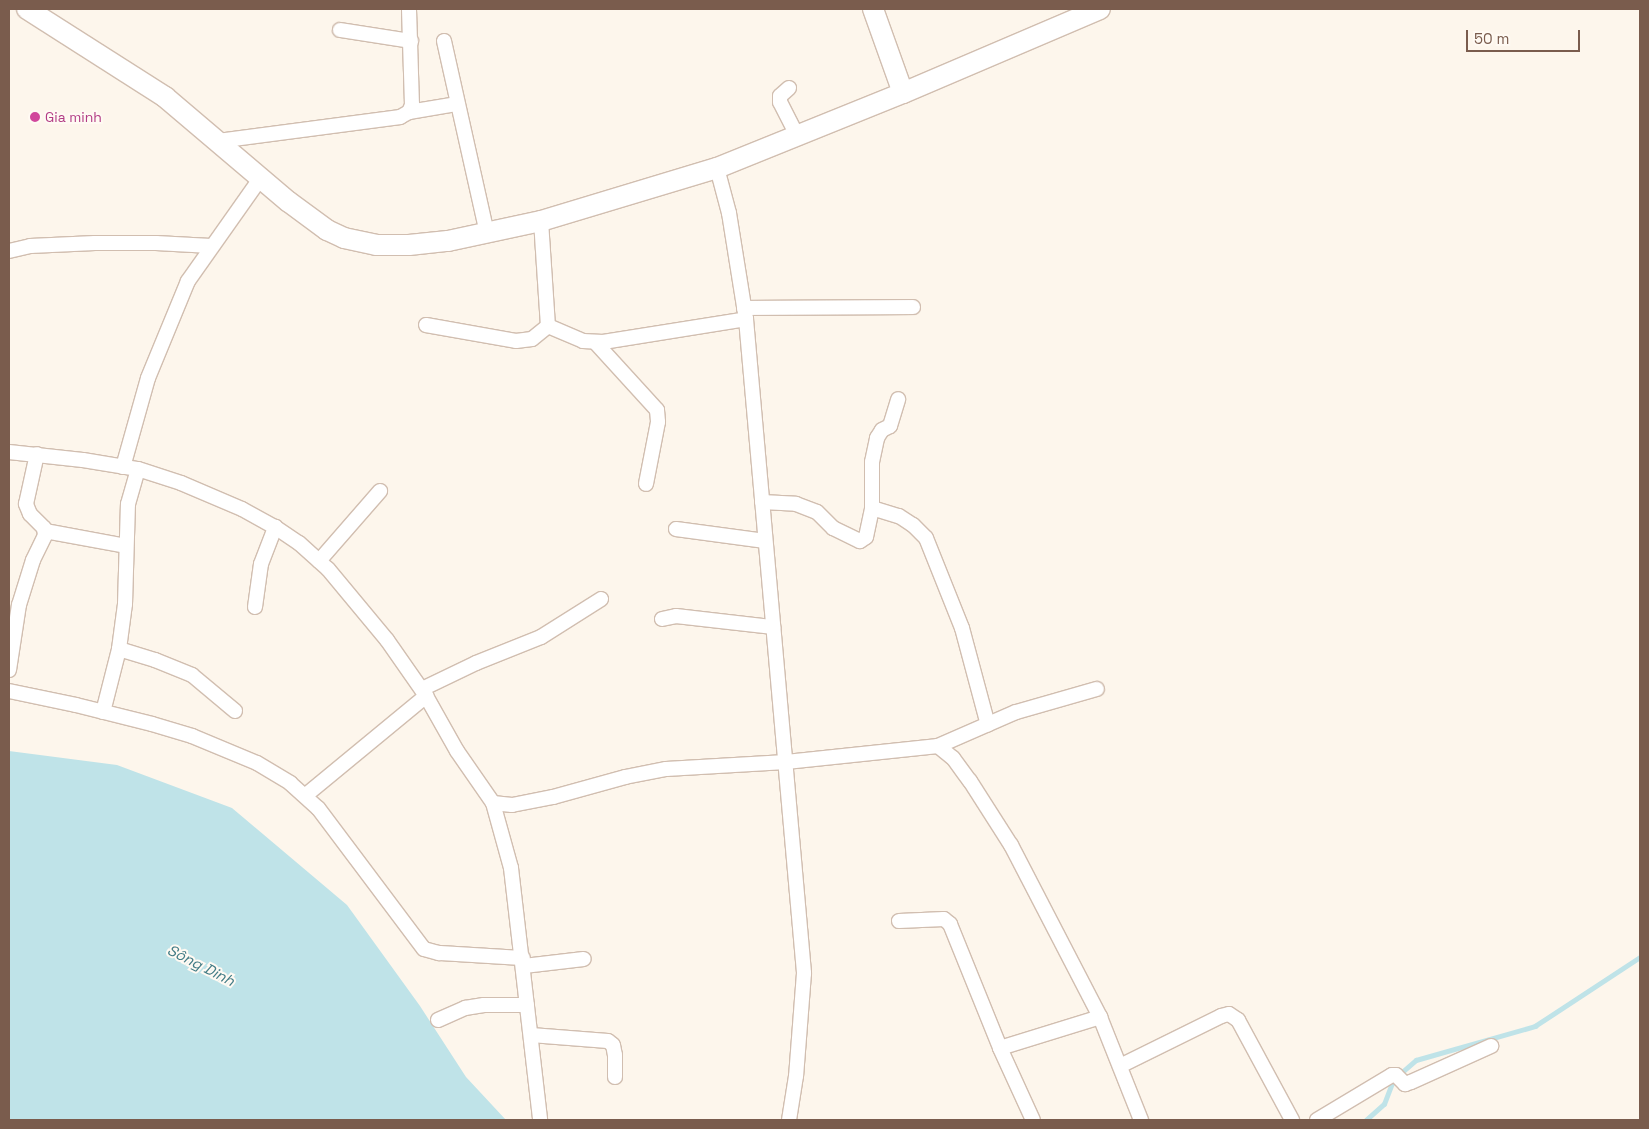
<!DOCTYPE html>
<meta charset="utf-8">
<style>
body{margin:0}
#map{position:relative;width:1649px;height:1129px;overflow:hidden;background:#fdf6ec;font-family:"Space Grotesk",sans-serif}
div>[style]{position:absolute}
.water>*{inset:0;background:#bfe3e8}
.stream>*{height:4.5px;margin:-2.25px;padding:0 2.25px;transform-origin:2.25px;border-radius:2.25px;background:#bfe3e8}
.roads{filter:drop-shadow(1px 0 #d1beb0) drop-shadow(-1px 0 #d1beb0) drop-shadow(0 1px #d1beb0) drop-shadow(0 -1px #d1beb0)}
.street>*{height:14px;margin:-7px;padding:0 7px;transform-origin:7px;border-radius:7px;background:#fff}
.secondary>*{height:20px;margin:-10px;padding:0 10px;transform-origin:10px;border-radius:10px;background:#fff}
.dots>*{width:14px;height:14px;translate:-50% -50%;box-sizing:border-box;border:2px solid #fffaf3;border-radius:50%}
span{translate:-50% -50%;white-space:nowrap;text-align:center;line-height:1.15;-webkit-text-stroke:4px #fffaf3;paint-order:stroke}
.hotel-label{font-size:14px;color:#b23c85}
.left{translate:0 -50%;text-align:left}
.water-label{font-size:15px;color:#437c86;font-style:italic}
.frame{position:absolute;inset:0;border:10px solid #7a5c4d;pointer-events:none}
.scale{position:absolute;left:1466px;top:30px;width:114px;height:22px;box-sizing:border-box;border:2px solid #7a5c4d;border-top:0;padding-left:6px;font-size:15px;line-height:18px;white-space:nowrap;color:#7a5c4d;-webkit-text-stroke:4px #fffaf3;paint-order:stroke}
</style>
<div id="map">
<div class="water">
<div style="clip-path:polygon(9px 751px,117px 765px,232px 808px,347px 905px,420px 1006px,466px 1077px,506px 1120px,9px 1120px)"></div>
</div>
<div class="stream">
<div style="left:1366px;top:1120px;width:24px;rotate:-42deg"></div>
<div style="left:1384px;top:1104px;width:26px;rotate:-69deg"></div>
<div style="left:1393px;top:1080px;width:30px;rotate:-41deg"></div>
<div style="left:1416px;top:1060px;width:124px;rotate:-15.9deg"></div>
<div style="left:1535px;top:1026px;width:126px;rotate:-33.3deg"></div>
</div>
<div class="roads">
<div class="street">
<div style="left:340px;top:30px;width:72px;rotate:8.8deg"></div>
<div style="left:444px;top:41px;width:197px;rotate:77.4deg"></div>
<div style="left:789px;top:88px;width:12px;rotate:138deg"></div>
<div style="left:780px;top:96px;width:6px;rotate:90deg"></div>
<div style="left:780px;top:102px;width:38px;rotate:63deg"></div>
<div style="left:409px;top:112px;width:49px;rotate:-9.5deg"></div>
<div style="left:218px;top:141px;width:184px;rotate:-7.5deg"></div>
<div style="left:400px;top:117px;width:10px;rotate:-29deg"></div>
<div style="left:409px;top:112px;width:8px;rotate:-67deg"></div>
<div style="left:412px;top:105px;width:96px;rotate:-91.8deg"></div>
<div style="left:717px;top:168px;width:47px;rotate:75.1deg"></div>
<div style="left:729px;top:213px;width:107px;rotate:80.9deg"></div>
<div style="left:746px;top:319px;width:657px;rotate:84.93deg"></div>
<div style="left:804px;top:973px;width:103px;rotate:94.4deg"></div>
<div style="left:796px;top:1076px;width:45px;rotate:99deg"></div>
<div style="left:541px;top:221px;width:105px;rotate:86.2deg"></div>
<div style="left:9px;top:251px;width:22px;rotate:-13deg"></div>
<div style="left:30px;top:246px;width:65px;rotate:-2.6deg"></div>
<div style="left:95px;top:243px;width:61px"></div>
<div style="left:156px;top:243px;width:55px;rotate:3.1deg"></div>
<div style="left:744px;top:308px;width:169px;rotate:-0.3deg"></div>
<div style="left:426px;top:325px;width:91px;rotate:10.1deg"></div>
<div style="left:516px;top:341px;width:16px;rotate:-7deg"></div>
<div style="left:532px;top:339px;width:21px;rotate:-39deg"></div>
<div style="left:548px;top:326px;width:38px;rotate:23deg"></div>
<div style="left:583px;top:341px;width:20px;rotate:3deg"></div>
<div style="left:603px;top:342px;width:145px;rotate:-9.1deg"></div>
<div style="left:595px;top:342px;width:92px;rotate:47.6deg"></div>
<div style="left:657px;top:410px;width:12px;rotate:85deg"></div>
<div style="left:658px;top:422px;width:63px;rotate:101deg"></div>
<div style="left:9px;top:452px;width:74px;rotate:6.2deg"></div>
<div style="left:83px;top:460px;width:56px;rotate:9.3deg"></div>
<div style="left:138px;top:469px;width:45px;rotate:18deg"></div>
<div style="left:181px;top:483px;width:66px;rotate:23.1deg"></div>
<div style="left:242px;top:509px;width:38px;rotate:29deg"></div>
<div style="left:275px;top:527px;width:29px;rotate:34deg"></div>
<div style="left:299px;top:543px;width:39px;rotate:42deg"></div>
<div style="left:328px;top:569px;width:92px;rotate:50.3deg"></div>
<div style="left:387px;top:640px;width:68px;rotate:55.1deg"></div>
<div style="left:426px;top:696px;width:63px;rotate:60.6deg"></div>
<div style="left:457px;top:751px;width:63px;rotate:55.3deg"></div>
<div style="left:493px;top:803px;width:19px;rotate:6deg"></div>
<div style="left:512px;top:805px;width:42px;rotate:-11deg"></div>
<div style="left:553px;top:797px;width:75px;rotate:-15.5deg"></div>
<div style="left:625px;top:777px;width:42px;rotate:-11deg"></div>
<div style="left:666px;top:769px;width:120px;rotate:-3.3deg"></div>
<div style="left:786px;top:762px;width:153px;rotate:-6deg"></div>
<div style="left:938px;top:746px;width:19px;rotate:39deg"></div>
<div style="left:953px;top:758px;width:29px;rotate:54deg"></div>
<div style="left:970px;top:781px;width:76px;rotate:57.4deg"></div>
<div style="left:1011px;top:845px;width:194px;rotate:62.6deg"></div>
<div style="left:1100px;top:1017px;width:111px;rotate:68.3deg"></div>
<div style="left:123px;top:467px;width:92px;rotate:-74.3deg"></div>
<div style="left:148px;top:378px;width:105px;rotate:-67.6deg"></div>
<div style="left:188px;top:281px;width:125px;rotate:-54.8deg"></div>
<div style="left:762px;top:502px;width:34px;rotate:3deg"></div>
<div style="left:796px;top:504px;width:22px;rotate:21deg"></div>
<div style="left:817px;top:512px;width:23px;rotate:45deg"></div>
<div style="left:833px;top:528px;width:30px;rotate:26deg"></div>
<div style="left:860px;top:541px;width:7px;rotate:-34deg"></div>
<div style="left:866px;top:537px;width:30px;rotate:-78deg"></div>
<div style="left:872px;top:508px;width:46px;rotate:-90deg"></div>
<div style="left:872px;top:462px;width:25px;rotate:-78deg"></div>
<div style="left:877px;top:438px;width:9px;rotate:-58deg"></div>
<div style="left:882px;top:430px;width:9px;rotate:-27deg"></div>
<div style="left:890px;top:426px;width:28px;rotate:-73deg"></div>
<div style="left:872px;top:508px;width:28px;rotate:17deg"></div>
<div style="left:899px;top:516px;width:17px;rotate:33deg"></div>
<div style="left:913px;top:525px;width:18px;rotate:45deg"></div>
<div style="left:926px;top:538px;width:97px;rotate:68.2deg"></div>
<div style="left:962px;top:628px;width:100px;rotate:75deg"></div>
<div style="left:676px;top:529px;width:90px;rotate:7.7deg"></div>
<div style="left:45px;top:531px;width:82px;rotate:10.5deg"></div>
<div style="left:319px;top:561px;width:93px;rotate:-48.9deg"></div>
<div style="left:255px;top:607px;width:43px;rotate:-82.1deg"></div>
<div style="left:261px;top:564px;width:40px;rotate:-69deg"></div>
<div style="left:662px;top:619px;width:14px;rotate:-12deg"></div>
<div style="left:676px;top:616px;width:98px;rotate:6.5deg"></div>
<div style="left:119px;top:649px;width:38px;rotate:17deg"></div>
<div style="left:155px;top:660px;width:40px;rotate:22deg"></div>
<div style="left:192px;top:675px;width:56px;rotate:39.9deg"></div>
<div style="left:9px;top:670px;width:66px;rotate:-81.3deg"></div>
<div style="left:19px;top:605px;width:47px;rotate:-72.7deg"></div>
<div style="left:33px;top:560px;width:28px;rotate:-64deg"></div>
<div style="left:45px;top:535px;width:7px;rotate:-98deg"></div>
<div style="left:44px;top:528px;width:20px;rotate:-135deg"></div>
<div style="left:30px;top:514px;width:11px;rotate:-112deg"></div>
<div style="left:26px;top:504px;width:51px;rotate:-77.6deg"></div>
<div style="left:422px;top:689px;width:60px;rotate:-25.7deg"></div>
<div style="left:476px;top:663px;width:70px;rotate:-21.8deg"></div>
<div style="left:541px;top:637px;width:71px;rotate:-32.3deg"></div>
<div style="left:9px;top:691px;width:68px;rotate:11.8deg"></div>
<div style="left:76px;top:705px;width:78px;rotate:14deg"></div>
<div style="left:152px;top:724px;width:42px;rotate:16.7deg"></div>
<div style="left:192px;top:736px;width:70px;rotate:22.6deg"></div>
<div style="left:257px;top:763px;width:39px;rotate:31deg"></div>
<div style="left:290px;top:783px;width:38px;rotate:42deg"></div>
<div style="left:318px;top:808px;width:176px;rotate:53.1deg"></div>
<div style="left:424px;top:949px;width:16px;rotate:15deg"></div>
<div style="left:439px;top:953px;width:84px;rotate:3.4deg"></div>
<div style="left:103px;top:712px;width:65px;rotate:-75.7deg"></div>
<div style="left:119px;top:649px;width:45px;rotate:-82.4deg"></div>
<div style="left:125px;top:604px;width:100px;rotate:-88.3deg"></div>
<div style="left:128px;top:504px;width:36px;rotate:-74deg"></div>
<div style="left:938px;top:746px;width:85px;rotate:-23.6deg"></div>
<div style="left:1016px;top:712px;width:84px;rotate:-15.9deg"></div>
<div style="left:306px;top:795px;width:156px;rotate:-39.5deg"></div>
<div style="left:493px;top:803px;width:67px;rotate:74.5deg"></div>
<div style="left:511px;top:868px;width:254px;rotate:83.4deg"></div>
<div style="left:899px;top:921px;width:45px;rotate:-2.5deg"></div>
<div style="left:944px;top:919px;width:8px;rotate:40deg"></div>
<div style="left:950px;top:924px;width:134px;rotate:68deg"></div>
<div style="left:1000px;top:1048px;width:79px;rotate:65.4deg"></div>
<div style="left:524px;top:966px;width:60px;rotate:-6.7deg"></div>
<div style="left:438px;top:1020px;width:30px;rotate:-24deg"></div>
<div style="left:465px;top:1008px;width:19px;rotate:-9deg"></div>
<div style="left:484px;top:1005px;width:43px"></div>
<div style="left:531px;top:1035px;width:77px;rotate:4.5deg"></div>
<div style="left:608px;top:1041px;width:6px;rotate:39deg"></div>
<div style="left:613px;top:1045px;width:10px;rotate:79deg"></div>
<div style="left:615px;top:1055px;width:22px;rotate:90deg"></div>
<div style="left:1000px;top:1048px;width:105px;rotate:-17.2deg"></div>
<div style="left:1120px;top:1066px;width:113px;rotate:-26.3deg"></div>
<div style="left:1221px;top:1016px;width:8px;rotate:-14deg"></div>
<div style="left:1229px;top:1014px;width:11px;rotate:34deg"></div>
<div style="left:1238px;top:1020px;width:114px;rotate:61.6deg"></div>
<div style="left:1317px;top:1120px;width:87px;rotate:-31deg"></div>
<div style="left:1392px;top:1075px;width:4px"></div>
<div style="left:1396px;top:1075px;width:13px;rotate:45deg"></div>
<div style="left:1405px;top:1084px;width:6px;rotate:-18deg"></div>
<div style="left:1411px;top:1082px;width:88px;rotate:-24.2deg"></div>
</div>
<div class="secondary">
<div style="left:27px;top:9px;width:164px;rotate:32.5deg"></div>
<div style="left:165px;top:97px;width:162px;rotate:40.3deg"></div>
<div style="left:289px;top:202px;width:47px;rotate:36.4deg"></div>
<div style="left:327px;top:230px;width:19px;rotate:25deg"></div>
<div style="left:344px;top:238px;width:33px;rotate:12deg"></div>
<div style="left:376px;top:245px;width:33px"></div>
<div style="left:409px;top:245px;width:39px;rotate:-6deg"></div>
<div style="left:448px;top:241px;width:95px;rotate:-12.1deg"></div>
<div style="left:541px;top:221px;width:184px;rotate:-16.8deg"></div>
<div style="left:717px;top:168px;width:201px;rotate:-22deg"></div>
<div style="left:903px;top:93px;width:214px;rotate:-23.1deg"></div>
<div style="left:873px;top:9px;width:89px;rotate:70.3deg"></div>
</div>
</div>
<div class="dots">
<div style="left:35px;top:117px;background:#d1479c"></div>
</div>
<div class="hotel-label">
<span class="left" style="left:45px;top:117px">Gia minh</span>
</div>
<div class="water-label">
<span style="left:201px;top:965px;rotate:27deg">Sông Dinh</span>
</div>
<div class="frame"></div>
<div class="scale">50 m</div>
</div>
